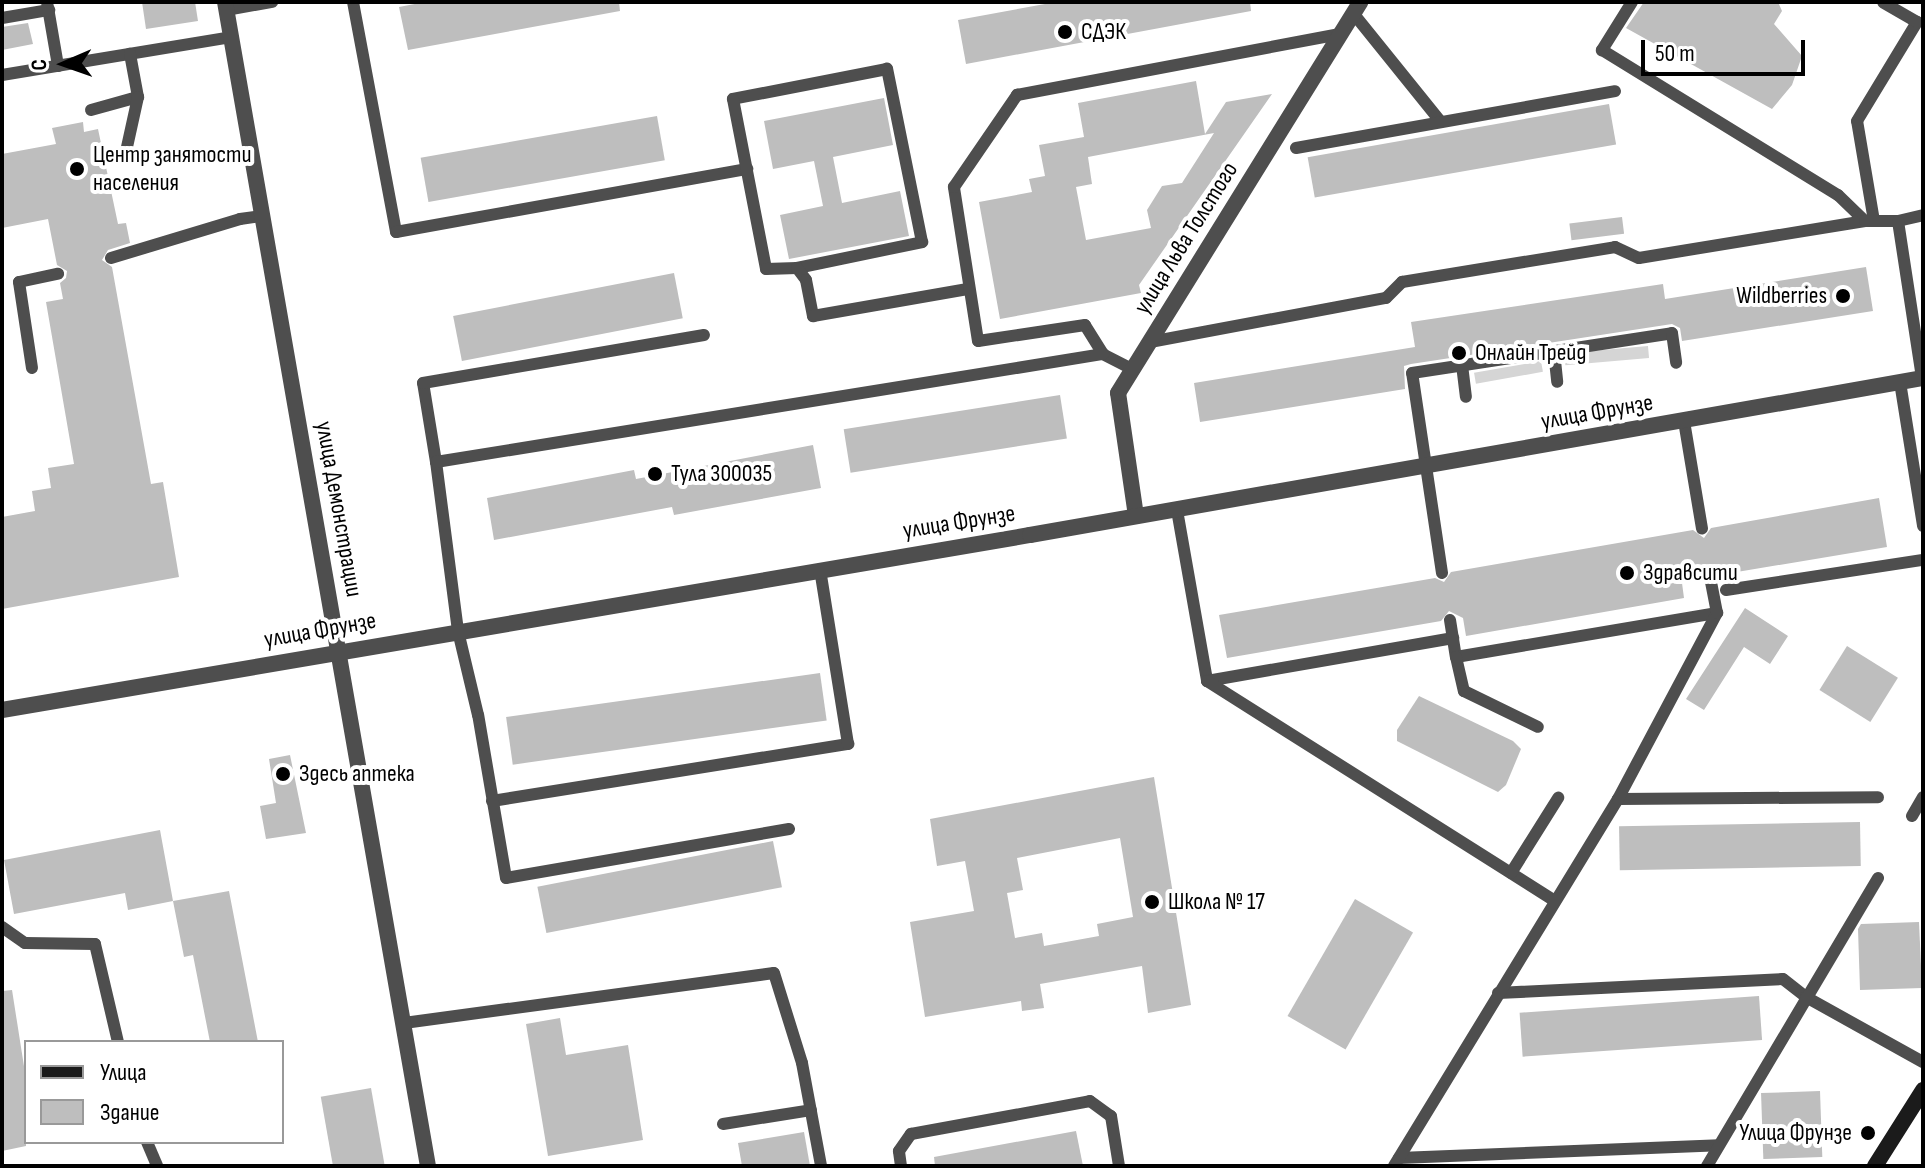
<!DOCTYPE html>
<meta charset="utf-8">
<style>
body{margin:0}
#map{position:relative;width:1925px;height:1168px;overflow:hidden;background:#fff;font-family:"Sofia Sans Condensed",sans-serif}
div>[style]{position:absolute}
.green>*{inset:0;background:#d5d5d5;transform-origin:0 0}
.building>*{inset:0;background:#bebebe;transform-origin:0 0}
.service>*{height:12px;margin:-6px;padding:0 6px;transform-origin:6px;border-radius:6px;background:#4e4e4e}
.minor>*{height:16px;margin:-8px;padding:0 8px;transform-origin:8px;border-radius:8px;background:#4e4e4e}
.tertiary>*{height:16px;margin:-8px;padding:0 8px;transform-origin:8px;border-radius:8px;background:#4e4e4e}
.secondary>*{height:16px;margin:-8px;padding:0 8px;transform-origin:8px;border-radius:8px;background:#1b1b1b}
.dots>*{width:22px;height:22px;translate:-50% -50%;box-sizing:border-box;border:4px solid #fff;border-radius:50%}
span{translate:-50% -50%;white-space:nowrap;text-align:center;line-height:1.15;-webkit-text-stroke:8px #fff;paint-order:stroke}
.poi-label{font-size:24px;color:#000}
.left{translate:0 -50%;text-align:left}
.right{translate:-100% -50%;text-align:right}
.street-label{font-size:24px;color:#000}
.frame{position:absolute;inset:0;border:4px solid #000;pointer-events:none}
.legend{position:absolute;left:24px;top:1040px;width:260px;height:104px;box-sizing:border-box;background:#fff;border:2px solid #999;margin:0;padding:10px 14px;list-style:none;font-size:24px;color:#000}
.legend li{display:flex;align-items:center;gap:16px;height:40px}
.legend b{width:40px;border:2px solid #999}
.north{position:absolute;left:24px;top:24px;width:80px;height:80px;-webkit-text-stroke:6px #fff;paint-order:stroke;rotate:268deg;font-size:22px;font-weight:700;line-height:32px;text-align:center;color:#000}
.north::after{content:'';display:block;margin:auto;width:28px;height:36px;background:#000;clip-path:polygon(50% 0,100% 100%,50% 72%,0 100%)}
.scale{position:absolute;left:1641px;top:40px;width:164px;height:36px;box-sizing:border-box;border:4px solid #000;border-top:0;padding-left:10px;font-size:24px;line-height:28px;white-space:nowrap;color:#000;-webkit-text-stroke:6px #fff;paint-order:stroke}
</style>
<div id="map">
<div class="green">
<div style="left:1648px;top:346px;width:12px;height:84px;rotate:85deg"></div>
<div style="left:1541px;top:361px;width:11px;height:68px;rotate:80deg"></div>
</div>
<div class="building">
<div style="clip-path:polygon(142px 2px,195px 2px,198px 21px,146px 29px)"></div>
<div style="clip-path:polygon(425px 2px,619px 2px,620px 11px,408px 50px,399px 7px)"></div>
<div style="clip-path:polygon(1056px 2px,1250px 2px,1251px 11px,966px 64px,958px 20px)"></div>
<div style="clip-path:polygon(1644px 2px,1778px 2px,1782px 11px,1774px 24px,1802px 56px,1792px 85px,1772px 109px,1626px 28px)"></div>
<div style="clip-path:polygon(28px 23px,33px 44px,2px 50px,2px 27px)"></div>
<div style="clip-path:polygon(evenodd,1196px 81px,1205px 134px,1226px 102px,1272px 94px,1139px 285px,1141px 293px,1000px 319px,979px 202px,1032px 192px,1029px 179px,1045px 176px,1039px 145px,1084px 137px,1078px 103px,1196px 81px,1214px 133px,1182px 183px,1162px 186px,1147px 210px,1151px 228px,1086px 240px,1076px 187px,1092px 184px,1088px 157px,1214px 133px)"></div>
<div style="clip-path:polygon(884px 98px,893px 145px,833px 157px,842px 203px,900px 191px,909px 236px,789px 259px,780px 215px,823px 206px,814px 161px,773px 169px,764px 121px)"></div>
<div style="left:1609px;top:104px;width:41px;height:306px;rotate:80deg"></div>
<div style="left:657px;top:116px;width:45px;height:240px;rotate:80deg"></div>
<div style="clip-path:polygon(83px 122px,84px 132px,98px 129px,118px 224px,126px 223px,130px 243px,108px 250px,102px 260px,112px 267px,151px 484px,163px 482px,179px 577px,2px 609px,2px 517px,35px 511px,32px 491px,51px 488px,48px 468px,74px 464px,46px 302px,63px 299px,60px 283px,66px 278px,67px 271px,57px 265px,48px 219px,2px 228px,2px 154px,56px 144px,52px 128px)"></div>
<div style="left:1622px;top:217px;width:17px;height:53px;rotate:83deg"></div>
<div style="clip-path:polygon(1866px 267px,1873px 311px,1682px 341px,1680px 328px,1672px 324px,1411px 364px,1404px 366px,1405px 389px,1200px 422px,1194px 383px,1415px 347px,1411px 322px,1663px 284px,1665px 299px)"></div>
<div style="left:674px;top:273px;width:46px;height:225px;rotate:79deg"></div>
<div style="left:1060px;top:395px;width:44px;height:219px;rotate:81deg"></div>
<div style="clip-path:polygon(813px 445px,821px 488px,674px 515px,672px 507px,494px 540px,487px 498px,634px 470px,636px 479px)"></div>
<div style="clip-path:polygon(1879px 498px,1887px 547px,1719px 575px,1714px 569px,1708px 568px,1701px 578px,1682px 583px,1684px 598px,1466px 636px,1463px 618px,1449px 611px,1441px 621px,1227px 658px,1219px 615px,1435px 578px,1444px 582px,1451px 572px,1693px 530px,1704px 538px,1711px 528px)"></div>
<div style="clip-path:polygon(1745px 608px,1788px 636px,1770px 664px,1744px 647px,1704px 710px,1686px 699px)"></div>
<div style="left:1847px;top:646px;width:60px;height:52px;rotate:32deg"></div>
<div style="left:820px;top:673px;width:48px;height:317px;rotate:82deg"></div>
<div style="clip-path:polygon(1419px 696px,1513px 741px,1521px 749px,1506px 785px,1498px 792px,1397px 741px,1397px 730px)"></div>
<div style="clip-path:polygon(290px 755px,306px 833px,266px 839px,260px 806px,276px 803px,269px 759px)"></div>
<div style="clip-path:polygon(evenodd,1154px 777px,1191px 1005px,1148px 1013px,1142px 966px,1040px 984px,1044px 1008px,1022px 1011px,1021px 1001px,925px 1017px,910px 922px,974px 911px,965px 861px,937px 866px,930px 819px,1154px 777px,1120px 838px,1133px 917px,1097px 924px,1099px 936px,1044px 946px,1042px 933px,1015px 938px,1007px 893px,1023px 890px,1017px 858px,1120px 838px)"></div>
<div style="left:1860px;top:822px;width:44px;height:241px;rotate:89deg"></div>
<div style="clip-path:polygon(160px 830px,173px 901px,128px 910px,125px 893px,14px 914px,4px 860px)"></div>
<div style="left:773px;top:841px;width:47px;height:240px;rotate:79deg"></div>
<div style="clip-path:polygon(229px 891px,258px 1042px,210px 1042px,193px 955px,184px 957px,173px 901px)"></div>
<div style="left:1355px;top:899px;width:67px;height:135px;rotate:30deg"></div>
<div style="clip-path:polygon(1919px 922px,1922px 988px,1860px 990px,1858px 929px,1861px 924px)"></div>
<div style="clip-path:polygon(12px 990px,26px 1079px,26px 1146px,2px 1151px,2px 991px)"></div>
<div style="left:1759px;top:996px;width:44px;height:240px;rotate:86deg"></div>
<div style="clip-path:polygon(560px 1018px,566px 1055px,628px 1045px,643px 1140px,548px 1156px,526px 1024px)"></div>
<div style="left:371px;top:1088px;width:79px;height:51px;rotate:80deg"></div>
<div style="left:1820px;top:1091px;width:66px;height:59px;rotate:88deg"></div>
<div style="clip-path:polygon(1076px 1131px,1083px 1166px,935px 1166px,934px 1157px)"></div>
<div style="clip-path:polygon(804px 1132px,810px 1166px,742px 1166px,738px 1143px)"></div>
</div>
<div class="service">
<div style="left:47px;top:2px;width:65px;rotate:80.2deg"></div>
<div style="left:353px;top:2px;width:234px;rotate:79.4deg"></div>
<div style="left:396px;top:232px;width:357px;rotate:-10.2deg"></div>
<div style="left:1632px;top:2px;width:57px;rotate:122deg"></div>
<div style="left:1602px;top:50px;width:277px;rotate:31.6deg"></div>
<div style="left:1838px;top:195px;width:37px;rotate:44deg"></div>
<div style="left:226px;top:10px;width:47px;rotate:-9.9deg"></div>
<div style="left:1353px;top:13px;width:140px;rotate:51.1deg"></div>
<div style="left:2px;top:18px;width:48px;rotate:-9.7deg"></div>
<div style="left:2px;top:75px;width:232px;rotate:-9.4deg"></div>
<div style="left:91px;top:110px;width:49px;rotate:-15.5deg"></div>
<div style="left:138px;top:97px;width:44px;rotate:-100.5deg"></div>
<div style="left:127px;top:147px;width:51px;rotate:-77.6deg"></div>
<div style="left:1296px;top:148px;width:324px;rotate:-10.1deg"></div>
<div style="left:1874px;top:221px;width:101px;rotate:-99.6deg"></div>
<div style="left:1857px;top:121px;width:116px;rotate:-58.8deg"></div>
<div style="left:1917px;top:22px;width:39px;rotate:-150deg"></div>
<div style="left:1898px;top:221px;width:26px;rotate:-13deg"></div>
<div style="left:111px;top:258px;width:135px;rotate:-16.8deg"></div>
<div style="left:240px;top:219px;width:22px;rotate:-8deg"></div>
<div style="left:797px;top:268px;width:128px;rotate:-11.7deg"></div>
<div style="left:922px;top:242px;width:177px;rotate:-101.4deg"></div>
<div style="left:887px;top:69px;width:157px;rotate:169deg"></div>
<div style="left:733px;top:99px;width:173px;rotate:79deg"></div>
<div style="left:766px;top:269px;width:31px;rotate:-2deg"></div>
<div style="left:797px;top:268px;width:15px;rotate:53deg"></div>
<div style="left:806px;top:280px;width:37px;rotate:79deg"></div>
<div style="left:813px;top:316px;width:157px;rotate:-9.9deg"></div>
<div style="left:1150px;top:342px;width:240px;rotate:-10.6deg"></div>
<div style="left:1386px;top:298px;width:23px;rotate:-45deg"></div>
<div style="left:1402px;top:282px;width:216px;rotate:-9.3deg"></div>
<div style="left:1615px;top:247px;width:26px;rotate:25deg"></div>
<div style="left:1639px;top:258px;width:229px;rotate:-9.3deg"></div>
<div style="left:1865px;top:221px;width:33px"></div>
<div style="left:1898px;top:221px;width:159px;rotate:81.3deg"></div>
<div style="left:1554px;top:351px;width:31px;rotate:84deg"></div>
<div style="left:1462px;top:365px;width:32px;rotate:83deg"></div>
<div style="left:32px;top:368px;width:87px;rotate:-98.6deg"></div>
<div style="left:19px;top:282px;width:40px;rotate:-12deg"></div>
<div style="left:1132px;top:369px;width:33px;rotate:-153deg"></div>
<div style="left:1103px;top:354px;width:34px;rotate:-122deg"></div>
<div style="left:1085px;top:325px;width:108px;rotate:171.5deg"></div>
<div style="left:978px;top:341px;width:156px;rotate:-98.9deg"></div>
<div style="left:954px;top:187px;width:112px;rotate:-55.6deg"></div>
<div style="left:1017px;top:95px;width:330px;rotate:-10.7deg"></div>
<div style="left:1900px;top:382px;width:146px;rotate:80.9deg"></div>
<div style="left:1684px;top:421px;width:109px;rotate:80.5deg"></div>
<div style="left:436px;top:462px;width:80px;rotate:-99.3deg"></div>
<div style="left:423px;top:383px;width:285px;rotate:-9.7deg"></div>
<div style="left:1177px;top:510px;width:174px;rotate:80deg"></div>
<div style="left:1207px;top:681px;width:250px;rotate:-9.9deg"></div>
<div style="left:1442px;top:573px;width:202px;rotate:-98.5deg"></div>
<div style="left:1412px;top:373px;width:263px;rotate:-8.7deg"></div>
<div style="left:1672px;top:333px;width:30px;rotate:82deg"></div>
<div style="left:1726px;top:590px;width:199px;rotate:-8.7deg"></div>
<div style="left:1450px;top:620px;width:37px;rotate:81deg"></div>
<div style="left:1456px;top:657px;width:265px;rotate:-9.6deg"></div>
<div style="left:1456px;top:657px;width:35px;rotate:77deg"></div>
<div style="left:1464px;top:691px;width:82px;rotate:25.9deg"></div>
<div style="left:1207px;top:681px;width:410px;rotate:32.3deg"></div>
<div style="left:1618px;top:799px;width:260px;rotate:-0.4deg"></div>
<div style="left:492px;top:801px;width:361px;rotate:-9.1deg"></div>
<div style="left:848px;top:744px;width:177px;rotate:-99.1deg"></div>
<div style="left:1912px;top:816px;width:22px;rotate:-60deg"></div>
<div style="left:789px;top:829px;width:287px;rotate:170.2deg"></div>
<div style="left:506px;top:878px;width:165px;rotate:-99.7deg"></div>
<div style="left:478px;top:715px;width:86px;rotate:-103.4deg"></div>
<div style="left:458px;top:631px;width:170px;rotate:-97.4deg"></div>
<div style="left:436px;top:462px;width:676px;rotate:-9.2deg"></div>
<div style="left:1511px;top:873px;width:89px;rotate:-57.9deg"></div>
<div style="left:2px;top:927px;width:28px;rotate:35deg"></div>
<div style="left:25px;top:943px;width:70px;rotate:0.8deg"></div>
<div style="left:95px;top:944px;width:101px;rotate:76.8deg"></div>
<div style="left:1498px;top:993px;width:285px;rotate:-2.8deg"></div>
<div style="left:1783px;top:979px;width:29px;rotate:38deg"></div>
<div style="left:1806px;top:997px;width:134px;rotate:29.1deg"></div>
<div style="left:404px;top:1023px;width:373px;rotate:-7.7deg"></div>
<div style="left:774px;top:973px;width:94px;rotate:72.7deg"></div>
<div style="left:802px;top:1063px;width:105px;rotate:79.5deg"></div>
<div style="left:723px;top:1124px;width:89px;rotate:-9deg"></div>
<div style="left:147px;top:1142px;width:26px;rotate:67deg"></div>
<div style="left:1399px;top:1158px;width:320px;rotate:-2.3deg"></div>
<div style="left:901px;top:1166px;width:15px;rotate:-98deg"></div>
<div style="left:899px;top:1151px;width:21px;rotate:-55deg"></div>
<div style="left:911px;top:1134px;width:182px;rotate:-10.4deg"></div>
<div style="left:1090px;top:1101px;width:26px;rotate:36deg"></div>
<div style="left:1111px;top:1116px;width:51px;rotate:80.9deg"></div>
<div style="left:1394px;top:1166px;width:430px;rotate:-58.6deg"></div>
<div style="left:1618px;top:799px;width:211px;rotate:-62deg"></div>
<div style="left:1717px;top:613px;width:37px;rotate:-101deg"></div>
<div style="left:1707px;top:1166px;width:335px;rotate:-59.3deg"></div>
</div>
<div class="minor">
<div style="left:225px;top:2px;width:1182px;rotate:80.11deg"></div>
<div style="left:1136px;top:516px;width:124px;rotate:-98.3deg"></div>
<div style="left:1118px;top:393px;width:460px;rotate:-58.2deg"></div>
</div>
<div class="tertiary">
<div style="left:2px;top:710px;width:1043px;rotate:-9.66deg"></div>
<div style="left:1030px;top:535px;width:907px;rotate:-9.97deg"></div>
</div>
<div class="secondary">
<div style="left:1875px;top:1166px;width:90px;rotate:-57.7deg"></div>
</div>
<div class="dots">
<div style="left:1065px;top:32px;background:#000"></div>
<div style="left:77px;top:169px;background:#000"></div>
<div style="left:1843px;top:296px;background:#000"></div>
<div style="left:1459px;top:353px;background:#000"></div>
<div style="left:655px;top:474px;background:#000"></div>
<div style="left:1627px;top:573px;background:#000"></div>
<div style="left:283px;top:774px;background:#000"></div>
<div style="left:1152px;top:902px;background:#000"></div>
<div style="left:1868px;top:1133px;background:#000"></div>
</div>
<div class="poi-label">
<span class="left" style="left:1081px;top:32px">СДЭК</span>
<span class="left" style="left:93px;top:169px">Центр занятости<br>населения</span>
<span class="right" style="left:1827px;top:296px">Wildberries</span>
<span class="left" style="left:1475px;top:353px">Онлайн Трейд</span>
<span class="left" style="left:671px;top:474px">Тула 300035</span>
<span class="left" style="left:1643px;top:573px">Здравсити</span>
<span class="left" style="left:299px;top:774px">Здесь аптека</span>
<span class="left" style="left:1168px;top:902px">Школа № 17</span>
<span class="right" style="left:1852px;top:1133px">Улица Фрунзе</span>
</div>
<div class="street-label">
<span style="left:1186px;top:238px;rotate:-58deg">улица Льва Толстого</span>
<span style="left:1597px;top:412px;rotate:-10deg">улица Фрунзе</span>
<span style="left:339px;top:509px;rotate:80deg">улица Демонстрации</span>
<span style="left:959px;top:522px;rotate:-9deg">улица Фрунзе</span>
<span style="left:320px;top:630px;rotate:-10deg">улица Фрунзе</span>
</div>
<div class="frame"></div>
<ul class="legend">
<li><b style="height:10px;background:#1b1b1b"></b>Улица</li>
<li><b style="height:22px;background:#bebebe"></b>Здание</li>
</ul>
<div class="north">С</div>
<div class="scale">50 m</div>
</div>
